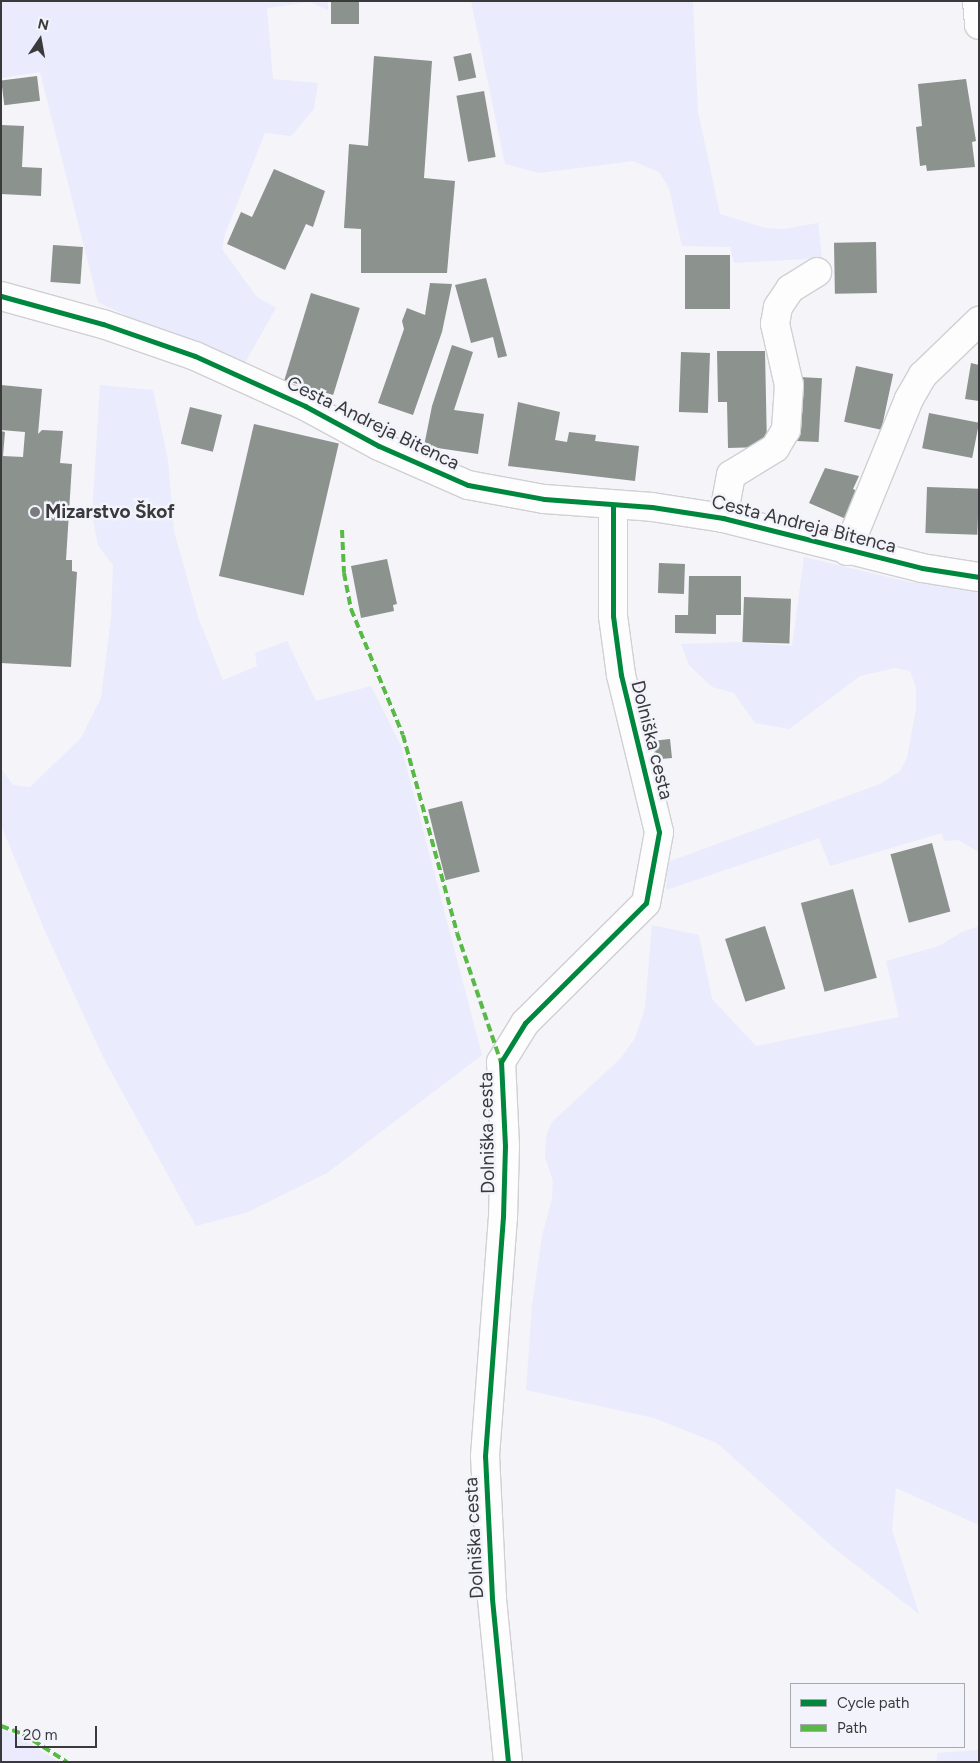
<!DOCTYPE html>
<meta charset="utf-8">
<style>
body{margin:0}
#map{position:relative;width:980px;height:1763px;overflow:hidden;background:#f4f4f9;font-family:Figtree,sans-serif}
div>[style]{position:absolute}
.green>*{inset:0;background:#eaebfc}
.building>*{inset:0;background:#8c928e;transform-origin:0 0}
.roads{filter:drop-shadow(1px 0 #d0d0d4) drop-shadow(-1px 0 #d0d0d4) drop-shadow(0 1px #d0d0d4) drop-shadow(0 -1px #d0d0d4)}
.minor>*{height:28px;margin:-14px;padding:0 14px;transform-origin:14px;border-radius:14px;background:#fdfdfe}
.quiet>*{height:4px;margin-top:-2px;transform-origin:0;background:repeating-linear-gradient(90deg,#58b947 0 8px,transparent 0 12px)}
.cycleway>*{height:5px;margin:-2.5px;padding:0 2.5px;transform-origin:2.5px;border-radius:2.5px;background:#00873e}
.dots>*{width:14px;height:14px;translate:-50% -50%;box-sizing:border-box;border:2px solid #f2f3fb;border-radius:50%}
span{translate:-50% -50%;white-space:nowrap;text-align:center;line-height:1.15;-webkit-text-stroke:5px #f2f3fb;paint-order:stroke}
.street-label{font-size:19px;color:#3a3a3d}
.poi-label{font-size:19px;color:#3a3a3d;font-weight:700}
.left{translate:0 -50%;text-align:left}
.frame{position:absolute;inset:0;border:2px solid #3a3a3d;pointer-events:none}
.legend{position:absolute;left:790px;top:1683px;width:175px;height:65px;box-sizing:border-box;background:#f2f3fb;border:1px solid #a8a9af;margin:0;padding:6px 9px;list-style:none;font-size:15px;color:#3a3a3d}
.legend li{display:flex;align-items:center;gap:10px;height:25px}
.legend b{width:25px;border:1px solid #a8a9af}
.north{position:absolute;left:15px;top:15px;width:50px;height:50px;-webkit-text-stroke:4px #f2f3fb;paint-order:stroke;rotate:12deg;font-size:14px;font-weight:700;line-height:20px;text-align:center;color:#3a3a3d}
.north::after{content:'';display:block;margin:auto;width:18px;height:22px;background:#3a3a3d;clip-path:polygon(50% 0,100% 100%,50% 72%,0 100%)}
.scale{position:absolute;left:15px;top:1726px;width:82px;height:22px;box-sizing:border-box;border:2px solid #3a3a3d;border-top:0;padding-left:6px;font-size:15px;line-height:18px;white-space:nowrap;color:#3a3a3d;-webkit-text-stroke:4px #f2f3fb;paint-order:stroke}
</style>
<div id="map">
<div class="green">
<div style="clip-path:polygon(1px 1px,328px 1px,328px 10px,310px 2px,267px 8px,273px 79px,318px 83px,314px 109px,291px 136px,265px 133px,225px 234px,222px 249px,256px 296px,276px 308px,243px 366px,204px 353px,98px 302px,40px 72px,1px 78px)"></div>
<div style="clip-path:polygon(471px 1px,693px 1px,698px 112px,720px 214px,766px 228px,784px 229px,818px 223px,822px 258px,734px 263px,730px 247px,682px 246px,669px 188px,659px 172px,633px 161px,539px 173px,505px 164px)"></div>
<div style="clip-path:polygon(100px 385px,153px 390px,168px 460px,174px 531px,198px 617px,223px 680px,257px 666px,255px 653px,287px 641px,316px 701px,371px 686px,401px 746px,482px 1055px,327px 1173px,248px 1212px,196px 1226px,103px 1057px,45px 931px,1px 825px,1px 769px,13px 785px,30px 787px,81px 738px,101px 698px,111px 617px,113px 566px,98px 545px,92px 515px)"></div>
<div style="clip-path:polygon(804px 557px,909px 582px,979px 590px,979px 852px,958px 840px,944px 841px,942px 833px,830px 866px,819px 838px,666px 890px,668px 862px,880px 784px,900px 771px,907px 758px,916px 709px,916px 688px,910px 671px,895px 668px,860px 676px,789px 729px,755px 723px,734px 693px,712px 687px,689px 665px,681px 644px,743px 642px,792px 646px)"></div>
<div style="clip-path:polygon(652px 925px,699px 935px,712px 999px,756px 1046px,899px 1017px,886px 961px,939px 946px,962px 932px,979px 926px,979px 1525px,896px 1488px,892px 1530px,919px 1614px,835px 1549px,717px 1443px,654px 1418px,526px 1390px,532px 1305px,542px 1236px,552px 1199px,553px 1181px,545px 1157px,546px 1136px,552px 1122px,621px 1058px,635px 1038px,645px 1008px)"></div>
<div style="clip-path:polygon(1px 1729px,18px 1736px,59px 1762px,1px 1762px)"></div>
<div style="clip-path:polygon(979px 1750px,979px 1762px,937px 1762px,937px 1753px)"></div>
</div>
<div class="building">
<div style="left:331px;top:1px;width:28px;height:23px"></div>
<div style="left:471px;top:53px;width:25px;height:18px;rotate:78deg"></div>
<div style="clip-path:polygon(374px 56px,432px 61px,424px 178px,455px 181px,447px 273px,361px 273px,361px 229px,344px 228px,349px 144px,368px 146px)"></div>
<div style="left:37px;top:76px;width:25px;height:36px;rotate:83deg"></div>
<div style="clip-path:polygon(966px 79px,976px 141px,972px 142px,975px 167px,927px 171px,926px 165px,920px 166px,916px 127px,922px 126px,918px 84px)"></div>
<div style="left:484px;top:91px;width:67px;height:28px;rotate:80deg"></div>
<div style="clip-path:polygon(1px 125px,24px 126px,22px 167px,42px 168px,41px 196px,1px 194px)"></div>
<div style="clip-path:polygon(274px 169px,325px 191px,313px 227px,306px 224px,285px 270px,227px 244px,241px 212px,252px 217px)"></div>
<div style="left:876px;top:242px;width:51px;height:42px;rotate:89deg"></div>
<div style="left:53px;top:245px;width:30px;height:37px;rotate:4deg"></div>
<div style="left:730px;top:255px;width:54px;height:45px;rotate:90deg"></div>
<div style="clip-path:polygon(486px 278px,507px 356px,498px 358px,493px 337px,471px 343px,455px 285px)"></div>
<div style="clip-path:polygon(430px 283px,452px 284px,442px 332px,413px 415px,378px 403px,404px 329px,402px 321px,407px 308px,425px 315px)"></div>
<div style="left:311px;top:293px;width:51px;height:91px;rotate:17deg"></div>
<div style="clip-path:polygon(452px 345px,473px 352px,454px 410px,484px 414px,478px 454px,424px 446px,432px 406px)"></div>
<div style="clip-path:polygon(717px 351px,765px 351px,767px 447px,728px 448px,727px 402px,718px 402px)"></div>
<div style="left:681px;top:352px;width:29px;height:60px;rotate:2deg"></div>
<div style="clip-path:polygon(971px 363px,979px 365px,979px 401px,965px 399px)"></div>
<div style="left:856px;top:366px;width:38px;height:57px;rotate:12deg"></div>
<div style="left:800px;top:377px;width:22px;height:64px;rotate:3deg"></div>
<div style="clip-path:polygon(1px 385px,42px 389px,38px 434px,42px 430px,63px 431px,60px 463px,72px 464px,66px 560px,72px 560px,72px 571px,77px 572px,71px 667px,1px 663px,1px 431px,5px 432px,3px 456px,23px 457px,25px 432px,1px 430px)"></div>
<div style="clip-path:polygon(518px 402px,560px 412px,555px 440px,567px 442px,569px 432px,596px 435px,595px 441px,639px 446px,635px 481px,508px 466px)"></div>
<div style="left:190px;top:407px;width:33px;height:38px;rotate:14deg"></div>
<div style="left:929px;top:413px;width:51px;height:36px;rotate:11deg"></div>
<div style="left:254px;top:424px;width:87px;height:156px;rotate:13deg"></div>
<div style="clip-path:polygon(825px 468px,859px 476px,853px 489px,859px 492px,846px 519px,809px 503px)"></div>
<div style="left:927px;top:487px;width:52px;height:46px;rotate:2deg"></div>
<div style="clip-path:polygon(387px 559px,397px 604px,393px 605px,394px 611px,361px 618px,351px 566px)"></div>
<div style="left:659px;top:563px;width:26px;height:30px;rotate:2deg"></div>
<div style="clip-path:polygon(689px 576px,741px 576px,741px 615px,716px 615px,716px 634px,675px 633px,675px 615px,688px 615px)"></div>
<div style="left:744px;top:597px;width:47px;height:45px;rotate:2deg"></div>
<div style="left:670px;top:739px;width:19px;height:16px;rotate:84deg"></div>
<div style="left:462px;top:801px;width:73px;height:35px;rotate:76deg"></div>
<div style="left:932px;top:843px;width:71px;height:43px;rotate:75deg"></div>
<div style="left:853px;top:889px;width:92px;height:54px;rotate:75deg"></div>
<div style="left:765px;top:926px;width:66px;height:42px;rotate:72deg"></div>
</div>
<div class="roads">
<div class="minor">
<div style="left:977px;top:1px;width:24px;rotate:85deg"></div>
<div style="left:1px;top:296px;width:106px;rotate:15.4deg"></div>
<div style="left:103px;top:324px;width:97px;rotate:19.2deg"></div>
<div style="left:195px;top:356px;width:121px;rotate:24.4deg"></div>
<div style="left:305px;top:406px;width:84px;rotate:28.4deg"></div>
<div style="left:379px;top:446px;width:97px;rotate:23.7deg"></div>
<div style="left:468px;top:485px;width:77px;rotate:10.4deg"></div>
<div style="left:544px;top:499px;width:108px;rotate:4.2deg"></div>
<div style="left:652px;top:507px;width:72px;rotate:8.8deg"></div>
<div style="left:723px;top:518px;width:205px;rotate:14.1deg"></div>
<div style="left:922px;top:568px;width:58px;rotate:9deg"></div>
<div style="left:723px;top:518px;width:44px;rotate:-79.5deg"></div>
<div style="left:731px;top:475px;width:52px;rotate:-31.5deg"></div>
<div style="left:775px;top:448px;width:21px;rotate:-59deg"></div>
<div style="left:786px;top:430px;width:45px;rotate:-86.2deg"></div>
<div style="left:789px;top:385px;width:63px;rotate:-102.9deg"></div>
<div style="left:775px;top:324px;width:17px;rotate:-80deg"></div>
<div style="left:778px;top:307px;width:22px;rotate:-56deg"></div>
<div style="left:790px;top:289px;width:32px;rotate:-32deg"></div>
<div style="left:847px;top:551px;width:164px;rotate:-67.8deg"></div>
<div style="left:909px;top:399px;width:28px;rotate:-60deg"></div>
<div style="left:923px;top:375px;width:78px;rotate:-44deg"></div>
<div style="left:508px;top:1762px;width:165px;rotate:-95.6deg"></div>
<div style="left:492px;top:1598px;width:142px;rotate:-92.8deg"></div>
<div style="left:485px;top:1456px;width:240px;rotate:-85.7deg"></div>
<div style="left:503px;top:1217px;width:71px;rotate:-88.4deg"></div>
<div style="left:505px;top:1146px;width:84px;rotate:-92.7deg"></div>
<div style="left:501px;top:1062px;width:46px;rotate:-58.4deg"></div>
<div style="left:525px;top:1023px;width:170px;rotate:-44.8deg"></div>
<div style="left:646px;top:903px;width:72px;rotate:-79.6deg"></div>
<div style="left:659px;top:832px;width:162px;rotate:-103.6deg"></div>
<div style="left:621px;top:675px;width:60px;rotate:-97.7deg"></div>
<div style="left:613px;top:616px;width:110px;rotate:-90deg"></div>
</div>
</div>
<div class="quiet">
<div style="left:342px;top:530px;width:43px;rotate:87.3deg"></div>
<div style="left:344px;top:573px;width:37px;rotate:79deg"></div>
<div style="left:351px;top:609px;width:136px;rotate:67.6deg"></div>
<div style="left:403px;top:735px;width:205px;rotate:74.7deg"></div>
<div style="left:457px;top:933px;width:136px;rotate:71.2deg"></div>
<div style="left:1px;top:1726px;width:23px;rotate:20deg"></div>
<div style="left:23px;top:1734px;width:52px;rotate:32.5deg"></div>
</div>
<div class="cycleway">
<div style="left:1px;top:296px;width:106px;rotate:15.4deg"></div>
<div style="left:103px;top:324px;width:97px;rotate:19.2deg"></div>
<div style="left:195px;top:356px;width:121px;rotate:24.4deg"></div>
<div style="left:305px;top:406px;width:84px;rotate:28.4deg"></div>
<div style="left:379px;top:446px;width:97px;rotate:23.7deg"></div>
<div style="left:468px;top:485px;width:77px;rotate:10.4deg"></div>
<div style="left:544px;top:499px;width:108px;rotate:4.2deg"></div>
<div style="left:652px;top:507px;width:72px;rotate:8.8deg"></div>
<div style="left:723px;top:518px;width:205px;rotate:14.1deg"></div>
<div style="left:922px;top:568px;width:58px;rotate:9deg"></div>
<div style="left:508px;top:1762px;width:165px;rotate:-95.6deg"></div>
<div style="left:492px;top:1598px;width:142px;rotate:-92.8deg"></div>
<div style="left:485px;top:1456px;width:240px;rotate:-85.7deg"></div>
<div style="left:503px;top:1217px;width:71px;rotate:-88.4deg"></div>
<div style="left:505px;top:1146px;width:84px;rotate:-92.7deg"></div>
<div style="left:501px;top:1062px;width:46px;rotate:-58.4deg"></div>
<div style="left:525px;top:1023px;width:170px;rotate:-44.8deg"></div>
<div style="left:646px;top:903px;width:72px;rotate:-79.6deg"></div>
<div style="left:659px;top:832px;width:162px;rotate:-103.6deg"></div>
<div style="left:621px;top:675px;width:60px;rotate:-97.7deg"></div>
<div style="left:613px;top:616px;width:110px;rotate:-90deg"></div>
</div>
<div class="dots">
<div style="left:35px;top:512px;background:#7b7b7f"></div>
</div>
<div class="street-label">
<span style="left:373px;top:423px;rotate:26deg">Cesta Andreja Bitenca</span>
<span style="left:804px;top:524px;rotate:14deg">Cesta Andreja Bitenca</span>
<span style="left:652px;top:740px;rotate:76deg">Dolniška cesta</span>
<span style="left:487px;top:1133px;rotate:-91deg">Dolniška cesta</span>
<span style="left:474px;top:1538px;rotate:-93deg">Dolniška cesta</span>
</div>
<div class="poi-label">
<span class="left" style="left:45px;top:512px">Mizarstvo Škof</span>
</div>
<div class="frame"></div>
<ul class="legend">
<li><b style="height:6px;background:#00873e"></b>Cycle path</li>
<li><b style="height:6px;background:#58b947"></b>Path</li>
</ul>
<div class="north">N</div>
<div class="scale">20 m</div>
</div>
